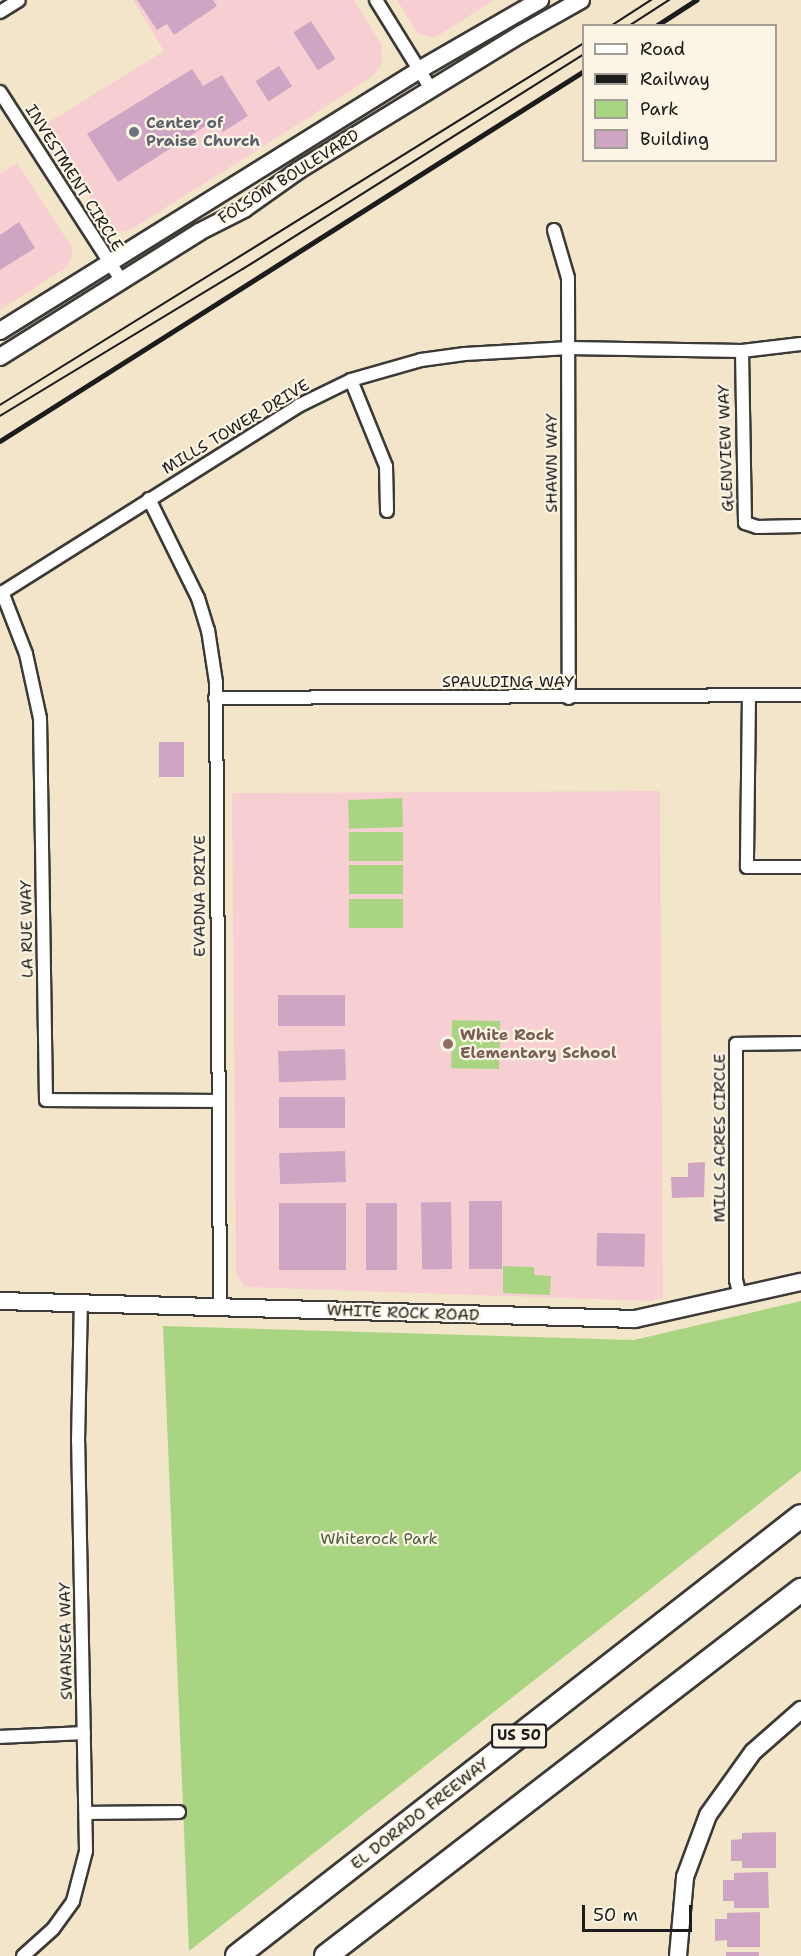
<!DOCTYPE html>
<style>
body{margin:0}
#map{position:relative;width:801px;height:1956px;overflow:hidden;background:#f2e5c9;font-family:"Shantell Sans",sans-serif}
div>[style]{position:absolute}
.built>*{inset:0;background:#f7cfd2}
.green>*{inset:0;background:#a9d582;transform-origin:0 0}
.building>*{inset:0;background:#cea6c3;transform-origin:0 0}
.roads{filter:drop-shadow(2px 0 #3c3a36) drop-shadow(-2px 0 #3c3a36) drop-shadow(0 2px #3c3a36) drop-shadow(0 -2px #3c3a36)}
.street>*{height:12px;margin:-6px;padding:0 6px;transform-origin:6px;border-radius:6px;background:#fff}
.secondary>*{height:16px;margin:-8px;padding:0 8px;transform-origin:8px;border-radius:8px;background:#fff}
.highway>*{height:22px;margin:-11px;padding:0 11px;transform-origin:11px;border-radius:11px;background:#fff}
.tram>*{height:1.5px;margin:-0.75px;padding:0 0.75px;transform-origin:0.75px;border-radius:0.75px;background:#1c1c1c}
.rail>*{height:4.5px;margin:-2.25px;padding:0 2.25px;transform-origin:2.25px;border-radius:2.25px;background:#1c1c1c}
.dots>*{width:16px;height:16px;translate:-50% -50%;box-sizing:border-box;border:3px solid #fcf5e5;border-radius:50%}
span{translate:-50% -50%;white-space:nowrap;text-align:center;line-height:1.15;-webkit-text-stroke:4.5px #fcf5e5;paint-order:stroke}
.shield-label span{padding:2px 4px;background:#fcf5e5;border:2px solid;border-radius:4px;-webkit-text-stroke-width:0}
.shield-label{font-size:15px;color:#1c1c1c;font-weight:700}
.worship-label{font-size:16px;color:#5b616d;font-weight:700}
.left{translate:0 -50%;text-align:left}
.street-label{font-size:16px;color:#1c1c1c}
.education-label{font-size:16px;color:#785e54;font-weight:700}
.park-label{font-size:16px;color:#4d5d40}
.legend{position:absolute;left:582px;top:24px;width:195px;height:138px;box-sizing:border-box;background:#fcf5e5;border:2px solid #a29e95;margin:0;padding:8px 10px;list-style:none;font-size:18px;color:#1c1c1c}
.legend li{display:flex;align-items:center;gap:12px;height:30px}
.legend b{width:30px;border:2px solid #a29e95}
.scale{position:absolute;left:582px;top:1905px;width:110px;height:27px;box-sizing:border-box;border:3px solid #1c1c1c;border-top:0;padding-left:8px;font-size:18px;line-height:21px;white-space:nowrap;color:#1c1c1c;-webkit-text-stroke:4px #fcf5e5;paint-order:stroke}
</style>
<div id="map">
<div class="built">
<div style="clip-path:polygon(133px 0,354px 0,381px 44px,382px 64px,373px 76px,281px 135px,130px 230px,117px 232px,107px 226px,46px 124px,164px 51px)"></div>
<div style="clip-path:polygon(397px 0,494px 0,434px 38px,418px 34px)"></div>
<div style="clip-path:polygon(17px 163px,73px 249px,68px 266px,0 310px,0 174px)"></div>
<div style="clip-path:polygon(660px 791px,663px 1298px,651px 1301px,245px 1287px,236px 1274px,232px 793px)"></div>
</div>
<div class="green">
<div style="left:402px;top:798px;width:29px;height:54px;rotate:88deg"></div>
<div style="left:403px;top:832px;width:29px;height:54px;rotate:90deg"></div>
<div style="left:403px;top:865px;width:29px;height:54px;rotate:90deg"></div>
<div style="left:403px;top:899px;width:29px;height:54px;rotate:90deg"></div>
<div style="left:500px;top:1021px;width:48px;height:48px;rotate:91deg"></div>
<div style="clip-path:polygon(503px 1266px,534px 1267px,534px 1275px,551px 1276px,550px 1295px,503px 1293px)"></div>
<div style="clip-path:polygon(801px 1301px,801px 1471px,189px 1951px,163px 1326px,634px 1340px)"></div>
</div>
<div class="building">
<div style="clip-path:polygon(137px 0,213px 0,217px 6px,174px 35px,167px 24px,157px 30px)"></div>
<div style="left:311px;top:21px;width:45px;height:21px;rotate:57deg"></div>
<div style="left:279px;top:66px;width:24px;height:28px;rotate:57deg"></div>
<div style="clip-path:polygon(192px 69px,203px 86px,222px 75px,248px 116px,223px 132px,215px 120px,118px 182px,87px 134px)"></div>
<div style="clip-path:polygon(19px 222px,35px 248px,0 270px,0 235px)"></div>
<div style="left:159px;top:742px;width:25px;height:35px"></div>
<div style="left:345px;top:995px;width:31px;height:67px;rotate:90deg"></div>
<div style="left:345px;top:1049px;width:31px;height:67px;rotate:88deg"></div>
<div style="left:345px;top:1097px;width:31px;height:66px;rotate:90deg"></div>
<div style="left:345px;top:1151px;width:31px;height:66px;rotate:88deg"></div>
<div style="clip-path:polygon(705px 1162px,704px 1197px,672px 1198px,671px 1177px,688px 1177px,688px 1163px)"></div>
<div style="left:469px;top:1201px;width:33px;height:68px"></div>
<div style="left:451px;top:1202px;width:67px;height:30px;rotate:89deg"></div>
<div style="left:346px;top:1203px;width:67px;height:67px;rotate:90deg"></div>
<div style="left:366px;top:1203px;width:31px;height:67px"></div>
<div style="left:597px;top:1233px;width:48px;height:33px;rotate:1deg"></div>
<div style="clip-path:polygon(776px 1832px,776px 1868px,742px 1868px,742px 1861px,731px 1861px,731px 1840px,742px 1839px,742px 1833px)"></div>
<div style="clip-path:polygon(768px 1872px,769px 1908px,734px 1908px,734px 1901px,723px 1901px,723px 1880px,734px 1880px,734px 1873px)"></div>
<div style="clip-path:polygon(760px 1912px,760px 1947px,727px 1947px,727px 1940px,715px 1941px,715px 1919px,727px 1919px,727px 1913px)"></div>
<div style="left:726px;top:1952px;width:33px;height:4px"></div>
</div>
<div class="roads">
<div class="street">
<div style="left:376px;top:0;width:105px;rotate:58.3deg"></div>
<div style="left:0;top:12px;width:22px;rotate:-32deg"></div>
<div style="left:0;top:92px;width:225px;rotate:57.2deg"></div>
<div style="left:554px;top:230px;width:50px;rotate:73.7deg"></div>
<div style="left:568px;top:278px;width:420px;rotate:89.9deg"></div>
<div style="left:742px;top:351px;width:172px;rotate:89deg"></div>
<div style="left:745px;top:523px;width:13px;rotate:18deg"></div>
<div style="left:757px;top:527px;width:44px;rotate:-1.3deg"></div>
<div style="left:351px;top:380px;width:93px;rotate:67.9deg"></div>
<div style="left:386px;top:466px;width:45px;rotate:88.7deg"></div>
<div style="left:149px;top:499px;width:110px;rotate:63.7deg"></div>
<div style="left:198px;top:598px;width:34px;rotate:73deg"></div>
<div style="left:208px;top:630px;width:53px;rotate:81.3deg"></div>
<div style="left:216px;top:682px;width:624px;rotate:89.63deg"></div>
<div style="left:2px;top:592px;width:66px;rotate:68.8deg"></div>
<div style="left:26px;top:654px;width:66px;rotate:77.7deg"></div>
<div style="left:40px;top:718px;width:382px;rotate:89.1deg"></div>
<div style="left:46px;top:1100px;width:171px;rotate:0.3deg"></div>
<div style="left:0;top:594px;width:352px;rotate:-32.2deg"></div>
<div style="left:298px;top:406px;width:59px;rotate:-26.1deg"></div>
<div style="left:351px;top:380px;width:73px;rotate:-15.9deg"></div>
<div style="left:421px;top:360px;width:44px;rotate:-7.8deg"></div>
<div style="left:465px;top:354px;width:104px;rotate:-3.3deg"></div>
<div style="left:569px;top:348px;width:173px;rotate:1deg"></div>
<div style="left:742px;top:351px;width:59px;rotate:-6.8deg"></div>
<div style="left:749px;top:695px;width:172px;rotate:90.7deg"></div>
<div style="left:747px;top:867px;width:54px"></div>
<div style="left:215px;top:698px;width:586px;rotate:-0.29deg"></div>
<div style="left:740px;top:1296px;width:16px;rotate:-104deg"></div>
<div style="left:736px;top:1280px;width:236px;rotate:-90deg"></div>
<div style="left:736px;top:1044px;width:65px;rotate:-0.9deg"></div>
<div style="left:0;top:1737px;width:84px;rotate:-2.7deg"></div>
<div style="left:86px;top:1813px;width:93px;rotate:-0.6deg"></div>
<div style="left:23px;top:1956px;width:40px;rotate:-42deg"></div>
<div style="left:53px;top:1929px;width:34px;rotate:-54deg"></div>
<div style="left:73px;top:1901px;width:52px;rotate:-75.4deg"></div>
<div style="left:86px;top:1851px;width:409px;rotate:-91.1deg"></div>
<div style="left:78px;top:1442px;width:139px;rotate:-88.8deg"></div>
</div>
<div class="secondary">
<div style="left:0;top:331px;width:494px;rotate:-31.9deg"></div>
<div style="left:419px;top:70px;width:140px;rotate:-30deg"></div>
<div style="left:0;top:357px;width:235px;rotate:-32.1deg"></div>
<div style="left:199px;top:232px;width:51px;rotate:-27.1deg"></div>
<div style="left:244px;top:209px;width:67px;rotate:-35.3deg"></div>
<div style="left:299px;top:170px;width:260px;rotate:-31.5deg"></div>
<div style="left:521px;top:34px;width:69px;rotate:-29.5deg"></div>
<div style="left:0;top:1301px;width:635px;rotate:1.62deg"></div>
<div style="left:635px;top:1319px;width:170px;rotate:-12.6deg"></div>
<div style="left:678px;top:1956px;width:79px;rotate:-84.9deg"></div>
<div style="left:685px;top:1877px;width:66px;rotate:-69.6deg"></div>
<div style="left:708px;top:1815px;width:77px;rotate:-54.5deg"></div>
<div style="left:753px;top:1752px;width:64px;rotate:-41.2deg"></div>
</div>
<div class="highway">
<div style="left:237px;top:1956px;width:715px;rotate:-37.96deg"></div>
<div style="left:326px;top:1956px;width:600px;rotate:-37.62deg"></div>
</div>
</div>
<div class="tram">
<div style="left:611px;top:26px;width:48px;rotate:-33deg"></div>
<div style="left:629px;top:26px;width:48px;rotate:-33deg"></div>
<div style="left:0;top:405px;width:687px;rotate:-31.79deg"></div>
<div style="left:0;top:416px;width:284px;rotate:-31.2deg"></div>
<div style="left:243px;top:269px;width:403px;rotate:-32.2deg"></div>
</div>
<div class="rail">
<div style="left:656px;top:26px;width:48px;rotate:-33deg"></div>
<div style="left:0;top:441px;width:691px;rotate:-32.36deg"></div>
</div>
<div class="dots">
<div style="left:134px;top:132px;background:#6b7280"></div>
<div style="left:448px;top:1044px;background:#8d6e63"></div>
</div>
<div class="shield-label">
<span style="left:519px;top:1736px">US 50</span>
</div>
<div class="worship-label">
<span class="left" style="left:146px;top:132px">Center of<br>Praise Church</span>
</div>
<div class="street-label">
<span style="left:289px;top:177px;rotate:-32deg">FOLSOM BOULEVARD</span>
<span style="left:74px;top:178px;rotate:58deg">INVESTMENT CIRCLE</span>
<span style="left:236px;top:427px;rotate:-31deg">MILLS TOWER DRIVE</span>
<span style="left:726px;top:448px;rotate:-92deg">GLENVIEW WAY</span>
<span style="left:552px;top:463px;rotate:-90deg">SHAWN WAY</span>
<span style="left:508px;top:682px">SPAULDING WAY</span>
<span style="left:200px;top:896px;rotate:-90deg">EVADNA DRIVE</span>
<span style="left:27px;top:929px;rotate:-91deg">LA RUE WAY</span>
<span style="left:720px;top:1138px;rotate:-90deg">MILLS ACRES CIRCLE</span>
<span style="left:403px;top:1313px;rotate:2deg">WHITE ROCK ROAD</span>
<span style="left:66px;top:1641px;rotate:-91deg">SWANSEA WAY</span>
<span style="left:420px;top:1814px;rotate:-38deg">EL DORADO FREEWAY</span>
</div>
<div class="education-label">
<span class="left" style="left:460px;top:1044px">White Rock<br>Elementary School</span>
</div>
<div class="park-label">
<span style="left:379px;top:1539px">Whiterock Park</span>
</div>
<ul class="legend">
<li><b style="height:8px;background:#fff"></b>Road</li>
<li><b style="height:8px;background:#1c1c1c"></b>Railway</li>
<li><b style="height:16px;background:#a9d582"></b>Park</li>
<li><b style="height:16px;background:#cea6c3"></b>Building</li>
</ul>
<div class="scale">50 m</div>
</div>
